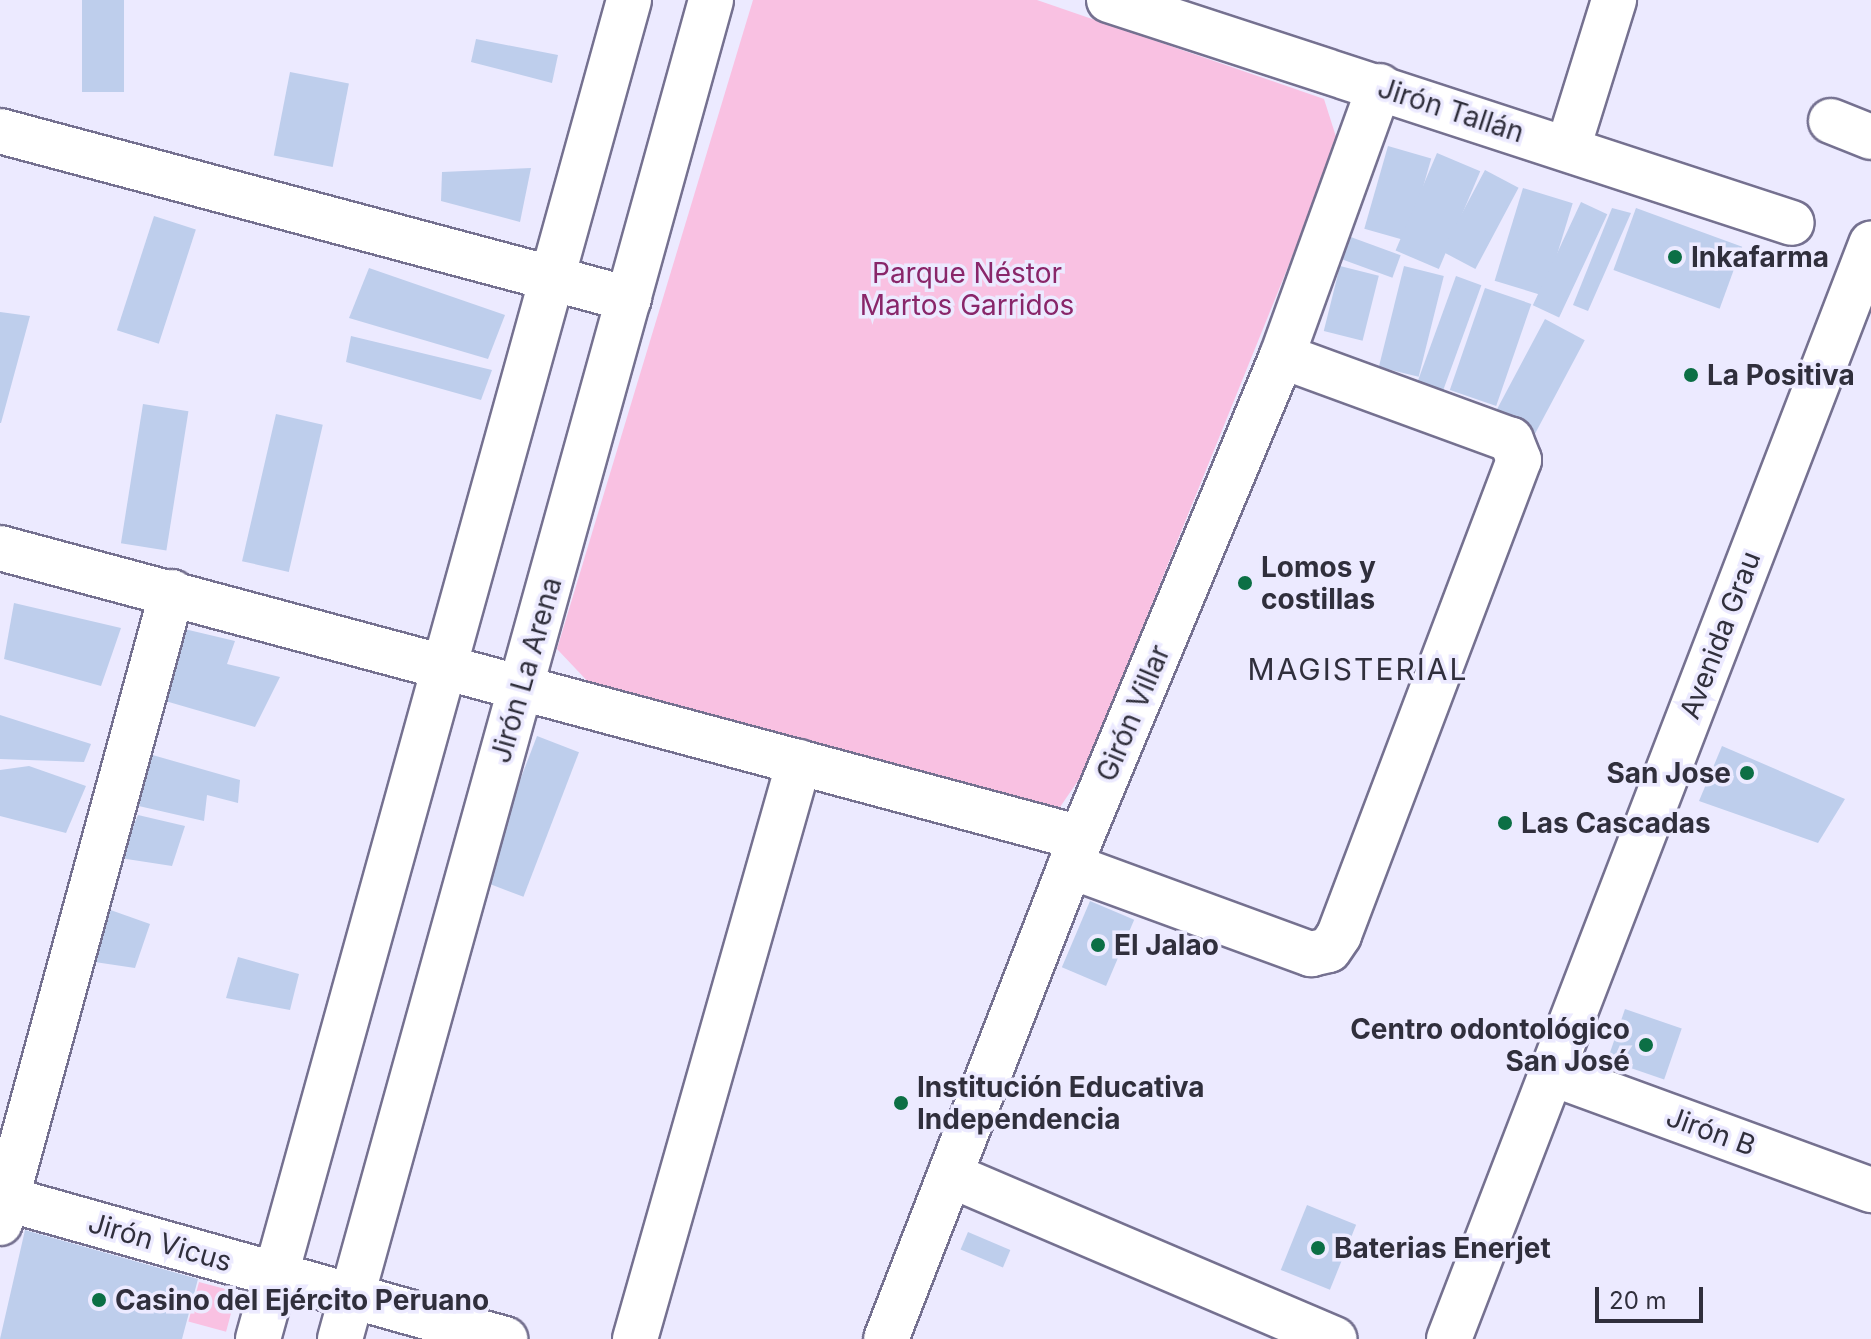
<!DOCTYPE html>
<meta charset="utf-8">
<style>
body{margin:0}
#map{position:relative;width:1871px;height:1339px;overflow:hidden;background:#eceaff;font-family:Inter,sans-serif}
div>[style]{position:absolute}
.green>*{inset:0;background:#f9c1e2;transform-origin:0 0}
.building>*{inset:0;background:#beceec;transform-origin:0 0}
.roads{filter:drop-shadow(2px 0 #757190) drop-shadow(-2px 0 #757190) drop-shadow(0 2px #757190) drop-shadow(0 -2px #757190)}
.minor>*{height:44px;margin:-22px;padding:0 22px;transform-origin:22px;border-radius:22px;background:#fff}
.major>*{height:44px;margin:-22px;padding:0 22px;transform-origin:22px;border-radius:22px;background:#fff}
.dots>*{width:22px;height:22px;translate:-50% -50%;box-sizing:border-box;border:4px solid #eceaff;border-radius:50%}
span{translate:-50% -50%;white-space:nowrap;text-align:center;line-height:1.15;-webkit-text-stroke:7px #eceaff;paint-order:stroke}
.street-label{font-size:28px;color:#302f3c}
.poi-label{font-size:28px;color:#302f3c;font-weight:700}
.left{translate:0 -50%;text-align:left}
.right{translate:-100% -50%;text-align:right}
.park-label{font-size:28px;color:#89266a}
.neighbourhood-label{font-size:30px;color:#302f3c;letter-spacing:2px}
.scale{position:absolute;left:1595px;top:1287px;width:108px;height:36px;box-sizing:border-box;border:4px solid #302f3c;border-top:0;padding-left:10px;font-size:24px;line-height:28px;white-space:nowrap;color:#302f3c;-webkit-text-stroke:6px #eceaff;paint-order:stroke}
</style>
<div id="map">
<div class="green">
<div style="clip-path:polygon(753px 0,1037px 0,1324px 99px,1338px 143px,1084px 772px,1058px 810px,593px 687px,557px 649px)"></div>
<div style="left:199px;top:1282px;width:39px;height:41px;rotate:15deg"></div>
</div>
<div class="building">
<div style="left:82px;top:0;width:42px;height:92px"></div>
<div style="clip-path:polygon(476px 39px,558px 55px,552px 83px,471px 62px)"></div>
<div style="left:290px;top:72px;width:60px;height:85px;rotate:11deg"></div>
<div style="left:1388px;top:146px;width:45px;height:86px;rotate:16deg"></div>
<div style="left:1437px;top:153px;width:47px;height:106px;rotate:23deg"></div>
<div style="clip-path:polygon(531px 168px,520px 222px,441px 201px,442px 172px)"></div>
<div style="left:1485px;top:170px;width:38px;height:92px;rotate:28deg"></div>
<div style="left:1523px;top:188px;width:52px;height:97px;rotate:17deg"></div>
<div style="left:1581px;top:202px;width:29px;height:114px;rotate:25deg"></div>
<div style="clip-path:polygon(1612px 208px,1631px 213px,1588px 311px,1573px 305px)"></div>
<div style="left:1636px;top:208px;width:113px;height:66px;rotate:20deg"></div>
<div style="left:154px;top:216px;width:44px;height:120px;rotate:18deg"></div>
<div style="left:1348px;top:236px;width:56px;height:24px;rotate:20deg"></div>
<div style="left:1340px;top:266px;width:40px;height:67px;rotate:14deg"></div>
<div style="left:1404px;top:266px;width:41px;height:104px;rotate:14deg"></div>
<div style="clip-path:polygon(369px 268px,505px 315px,488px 359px,349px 318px)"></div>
<div style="left:1456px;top:276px;width:27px;height:113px;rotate:20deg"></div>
<div style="left:1485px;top:288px;width:49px;height:108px;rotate:19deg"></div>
<div style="clip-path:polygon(0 312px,30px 316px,1px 423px,0 423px)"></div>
<div style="left:1545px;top:319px;width:45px;height:113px;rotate:28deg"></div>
<div style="clip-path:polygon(351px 336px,492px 370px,481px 400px,346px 362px)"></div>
<div style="left:143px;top:404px;width:46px;height:141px;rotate:9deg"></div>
<div style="left:276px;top:414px;width:48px;height:151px;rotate:13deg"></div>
<div style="clip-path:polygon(14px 603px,121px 628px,101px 686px,4px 659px)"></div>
<div style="clip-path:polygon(176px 627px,235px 641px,227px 664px,280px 677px,255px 727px,155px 698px)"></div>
<div style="clip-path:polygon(0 715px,91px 744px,84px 762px,0 759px)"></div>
<div style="left:537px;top:736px;width:45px;height:155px;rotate:21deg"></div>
<div style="clip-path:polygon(1722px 746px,1845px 799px,1818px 843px,1699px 801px)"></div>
<div style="clip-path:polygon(149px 754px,240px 780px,238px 803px,207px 795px,204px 821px,130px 804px)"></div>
<div style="clip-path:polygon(29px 766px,86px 786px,66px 833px,0 816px,0 770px)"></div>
<div style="clip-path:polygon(138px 815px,185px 826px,172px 866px,120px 858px)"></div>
<div style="left:1090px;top:901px;width:48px;height:72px;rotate:23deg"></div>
<div style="clip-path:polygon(102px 907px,150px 924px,135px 968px,88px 961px)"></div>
<div style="clip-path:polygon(238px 957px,299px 974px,290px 1010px,226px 998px)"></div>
<div style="left:1625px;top:1009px;width:60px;height:54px;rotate:19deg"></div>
<div style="left:1307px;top:1205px;width:53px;height:70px;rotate:22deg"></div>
<div style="clip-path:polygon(25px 1230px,198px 1279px,182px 1339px,0 1339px)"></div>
<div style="left:968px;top:1232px;width:46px;height:19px;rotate:23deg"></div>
</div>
<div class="roads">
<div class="minor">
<div style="left:1109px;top:0;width:718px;rotate:18.08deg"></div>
<div style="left:1831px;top:121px;width:43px;rotate:21.8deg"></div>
<div style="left:0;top:131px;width:651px;rotate:14.95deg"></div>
<div style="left:1568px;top:148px;width:155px;rotate:-72.7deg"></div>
<div style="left:0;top:548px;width:1119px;rotate:15.02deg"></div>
<div style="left:1070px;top:866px;width:257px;rotate:20.1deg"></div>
<div style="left:1311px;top:954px;width:18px;rotate:-13deg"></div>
<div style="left:1329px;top:950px;width:18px;rotate:-56deg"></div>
<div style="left:1339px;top:935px;width:508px;rotate:-69.25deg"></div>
<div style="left:1519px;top:460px;width:22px;rotate:-112deg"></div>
<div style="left:1511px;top:440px;width:244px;rotate:-159.9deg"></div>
<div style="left:1551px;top:1073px;width:341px;rotate:20.1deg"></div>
<div style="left:950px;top:1175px;width:418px;rotate:23.1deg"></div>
<div style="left:0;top:1197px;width:525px;rotate:15.71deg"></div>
<div style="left:0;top:1223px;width:654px;rotate:-74.75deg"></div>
<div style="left:258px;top:1339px;width:1389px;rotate:-74.51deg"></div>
<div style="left:340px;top:1339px;width:1389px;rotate:-74.51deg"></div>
<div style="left:635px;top:1339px;width:600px;rotate:-74.13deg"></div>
<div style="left:886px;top:1339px;width:538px;rotate:-68.73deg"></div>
<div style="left:1081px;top:838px;width:522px;rotate:-67.36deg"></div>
<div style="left:1282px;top:356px;width:287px;rotate:-70.1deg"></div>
</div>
<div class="major">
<div style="left:1449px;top:1339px;width:1174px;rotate:-68.92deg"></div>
</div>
</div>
<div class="dots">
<div style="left:1675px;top:257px;background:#0c6f45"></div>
<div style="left:1691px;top:375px;background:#0c6f45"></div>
<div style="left:1245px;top:583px;background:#0c6f45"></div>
<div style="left:1747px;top:773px;background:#0c6f45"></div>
<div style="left:1505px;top:823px;background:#0c6f45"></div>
<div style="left:1098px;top:945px;background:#0c6f45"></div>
<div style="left:1646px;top:1045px;background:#0c6f45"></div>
<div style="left:901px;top:1103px;background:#0c6f45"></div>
<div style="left:1318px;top:1248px;background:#0c6f45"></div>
<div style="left:99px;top:1300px;background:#0c6f45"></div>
</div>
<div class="street-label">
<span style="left:1451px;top:110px;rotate:18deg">Jirón Tallán</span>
<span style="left:1720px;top:635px;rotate:-69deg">Avenida Grau</span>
<span style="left:526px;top:670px;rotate:-74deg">Jirón La Arena</span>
<span style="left:1133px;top:713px;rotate:-67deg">Girón Villar</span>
<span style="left:1711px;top:1131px;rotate:20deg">Jirón B</span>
<span style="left:160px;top:1242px;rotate:16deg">Jirón Vicus</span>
</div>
<div class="poi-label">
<span class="left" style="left:1691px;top:257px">Inkafarma</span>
<span class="left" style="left:1707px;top:375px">La Positiva</span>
<span class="left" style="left:1261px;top:583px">Lomos y<br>costillas</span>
<span class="right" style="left:1731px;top:773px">San Jose</span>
<span class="left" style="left:1521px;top:823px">Las Cascadas</span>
<span class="left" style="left:1114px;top:945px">El Jalao</span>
<span class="right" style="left:1630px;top:1045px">Centro odontológico<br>San José</span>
<span class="left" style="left:917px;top:1103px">Institución Educativa<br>Independencia</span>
<span class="left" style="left:1334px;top:1248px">Baterias Enerjet</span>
<span class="left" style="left:115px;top:1300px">Casino del Ejército Peruano</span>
</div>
<div class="park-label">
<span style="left:967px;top:289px">Parque Néstor<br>Martos Garridos</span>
</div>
<div class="neighbourhood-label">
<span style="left:1358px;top:669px">MAGISTERIAL</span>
</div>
<div class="scale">20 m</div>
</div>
